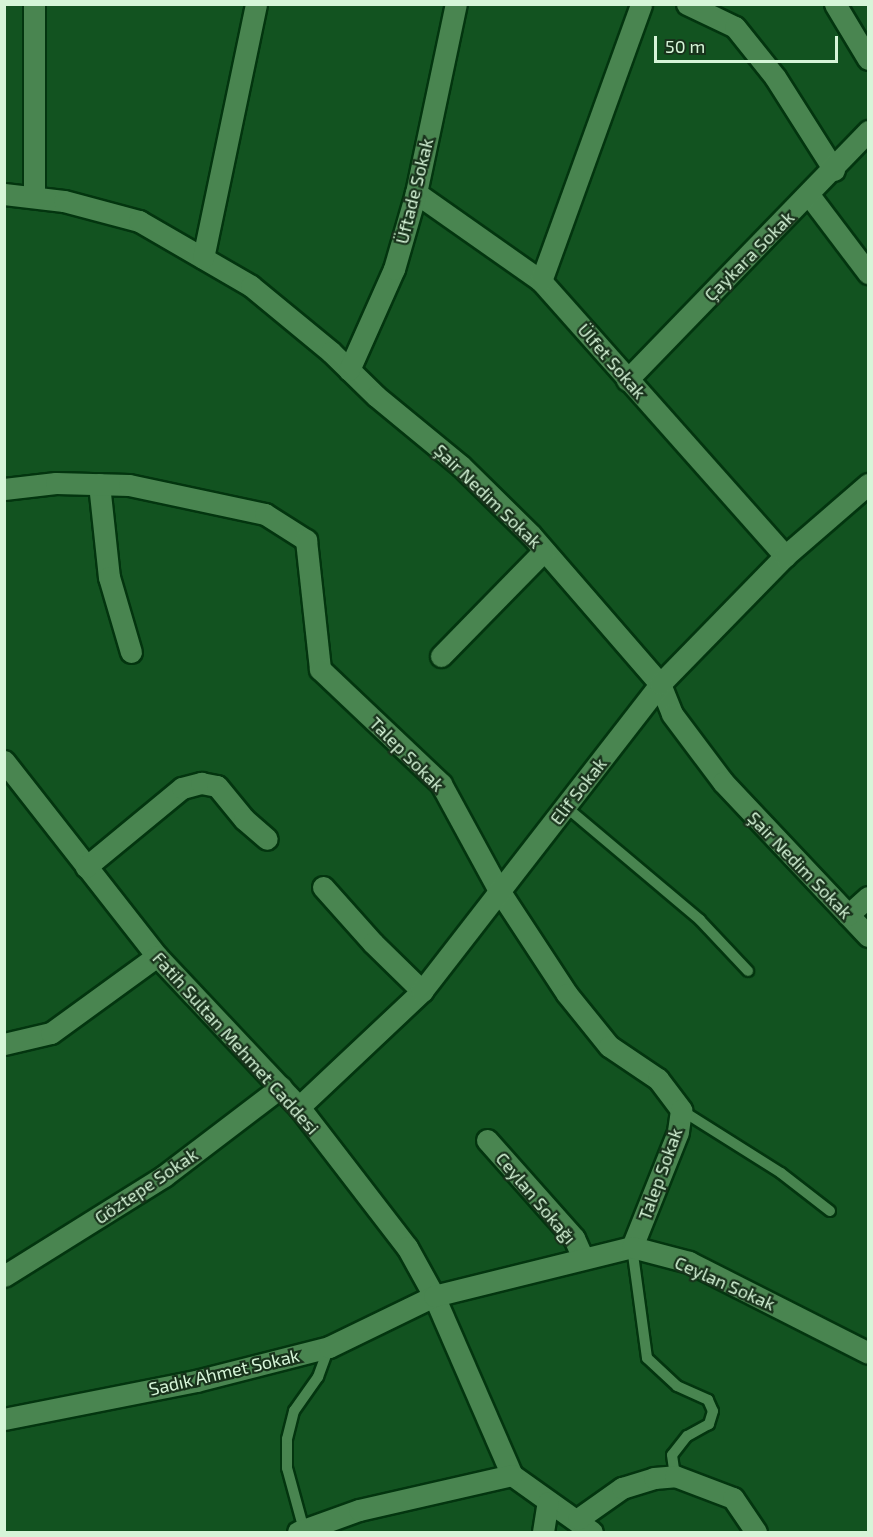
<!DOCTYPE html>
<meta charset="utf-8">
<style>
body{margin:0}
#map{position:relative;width:873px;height:1537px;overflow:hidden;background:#125320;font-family:"Exo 2",sans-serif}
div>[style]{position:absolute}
.roads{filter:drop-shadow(2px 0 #03350f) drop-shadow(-2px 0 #03350f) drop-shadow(0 2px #03350f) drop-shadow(0 -2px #03350f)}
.service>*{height:10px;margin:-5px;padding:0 5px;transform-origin:5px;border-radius:5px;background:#498550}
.minor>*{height:21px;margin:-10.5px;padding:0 10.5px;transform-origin:10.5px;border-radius:10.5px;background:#498550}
span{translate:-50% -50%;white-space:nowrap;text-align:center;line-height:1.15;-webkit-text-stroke:4.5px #18321b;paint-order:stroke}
.street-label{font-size:18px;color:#d6f5d8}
.frame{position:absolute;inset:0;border:6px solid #d6f5d8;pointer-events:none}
.scale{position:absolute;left:654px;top:36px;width:184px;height:27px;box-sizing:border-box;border:3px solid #d6f5d8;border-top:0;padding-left:8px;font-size:18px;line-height:21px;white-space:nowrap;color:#d6f5d8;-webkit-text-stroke:4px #18321b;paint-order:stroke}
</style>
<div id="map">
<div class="roads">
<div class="service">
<div style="left:566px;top:807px;width:175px;rotate:40.1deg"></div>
<div style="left:700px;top:920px;width:70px;rotate:46.7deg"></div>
<div style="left:681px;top:1110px;width:118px;rotate:32.2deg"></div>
<div style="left:781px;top:1173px;width:62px;rotate:37.8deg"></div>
<div style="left:632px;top:1247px;width:112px;rotate:82.3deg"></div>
<div style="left:647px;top:1358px;width:41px;rotate:43deg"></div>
<div style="left:677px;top:1386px;width:34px;rotate:24deg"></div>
<div style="left:708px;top:1400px;width:12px;rotate:66deg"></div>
<div style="left:713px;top:1411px;width:14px;rotate:107deg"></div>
<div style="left:709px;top:1424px;width:25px;rotate:151deg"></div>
<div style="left:687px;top:1436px;width:24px;rotate:128deg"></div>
<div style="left:672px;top:1455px;width:21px;rotate:82deg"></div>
<div style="left:304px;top:1530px;width:64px;rotate:-105.3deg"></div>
<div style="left:287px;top:1468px;width:29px;rotate:-90deg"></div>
<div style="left:287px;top:1439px;width:29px;rotate:-76deg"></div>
<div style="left:294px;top:1411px;width:42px;rotate:-54.8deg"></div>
<div style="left:318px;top:1377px;width:32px;rotate:-70deg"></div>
</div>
<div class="minor">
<div style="left:687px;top:4px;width:53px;rotate:25.6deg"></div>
<div style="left:735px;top:27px;width:64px;rotate:51.3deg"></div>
<div style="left:775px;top:77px;width:110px;rotate:57.6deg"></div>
<div style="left:835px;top:4px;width:64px;rotate:59deg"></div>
<div style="left:416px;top:193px;width:153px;rotate:35.1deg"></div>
<div style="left:541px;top:281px;width:368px;rotate:48.4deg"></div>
<div style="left:4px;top:194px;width:60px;rotate:6.7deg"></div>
<div style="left:64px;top:201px;width:78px;rotate:14.9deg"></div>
<div style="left:139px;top:221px;width:129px;rotate:30.1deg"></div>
<div style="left:251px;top:286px;width:104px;rotate:39.5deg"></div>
<div style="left:331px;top:352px;width:63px;rotate:44.4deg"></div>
<div style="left:376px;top:396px;width:110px;rotate:39.5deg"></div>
<div style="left:461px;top:466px;width:98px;rotate:44.6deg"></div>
<div style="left:531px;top:535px;width:197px;rotate:49.1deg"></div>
<div style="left:660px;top:684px;width:32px;rotate:68deg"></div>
<div style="left:672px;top:714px;width:85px;rotate:53.1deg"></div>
<div style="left:723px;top:782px;width:212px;rotate:46.7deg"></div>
<div style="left:809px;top:195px;width:98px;rotate:52.9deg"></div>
<div style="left:34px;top:197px;width:193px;rotate:-90deg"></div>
<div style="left:203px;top:258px;width:259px;rotate:-78.2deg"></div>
<div style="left:541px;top:281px;width:294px;rotate:-70.1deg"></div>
<div style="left:349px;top:370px;width:111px;rotate:-66deg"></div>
<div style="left:394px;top:269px;width:79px;rotate:-73.9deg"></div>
<div style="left:416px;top:193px;width:193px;rotate:-78.1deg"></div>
<div style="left:627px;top:380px;width:347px;rotate:-45.9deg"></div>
<div style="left:99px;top:484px;width:94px;rotate:83.9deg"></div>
<div style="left:109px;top:577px;width:78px;rotate:73.7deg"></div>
<div style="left:4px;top:489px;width:52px;rotate:-6.6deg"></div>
<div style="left:56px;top:483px;width:73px;rotate:1.6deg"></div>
<div style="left:129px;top:485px;width:139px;rotate:12deg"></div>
<div style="left:265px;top:514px;width:49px;rotate:32.4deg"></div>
<div style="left:306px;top:540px;width:130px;rotate:83.8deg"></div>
<div style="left:320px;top:669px;width:167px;rotate:43.5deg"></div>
<div style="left:441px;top:784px;width:123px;rotate:61.4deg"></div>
<div style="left:500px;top:892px;width:122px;rotate:56.7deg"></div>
<div style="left:567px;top:994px;width:67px;rotate:51.1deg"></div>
<div style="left:609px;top:1046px;width:59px;rotate:34deg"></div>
<div style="left:658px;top:1079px;width:39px;rotate:53deg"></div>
<div style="left:681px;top:1110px;width:22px;rotate:98deg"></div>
<div style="left:678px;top:1132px;width:124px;rotate:111.8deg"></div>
<div style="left:441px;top:656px;width:147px;rotate:-45.6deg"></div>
<div style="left:4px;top:761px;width:248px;rotate:51.9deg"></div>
<div style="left:157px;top:956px;width:207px;rotate:46.8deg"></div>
<div style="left:299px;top:1107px;width:177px;rotate:52.4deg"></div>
<div style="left:407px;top:1247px;width:56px;rotate:61.1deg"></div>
<div style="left:434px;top:1296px;width:195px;rotate:66.5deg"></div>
<div style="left:512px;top:1475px;width:98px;rotate:35.5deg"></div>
<div style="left:86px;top:867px;width:124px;rotate:-39.5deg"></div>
<div style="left:182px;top:788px;width:20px;rotate:-15deg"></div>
<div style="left:201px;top:783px;width:16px;rotate:11deg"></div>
<div style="left:217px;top:786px;width:43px;rotate:50.7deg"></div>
<div style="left:244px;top:819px;width:30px;rotate:41deg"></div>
<div style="left:323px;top:887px;width:75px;rotate:48.2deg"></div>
<div style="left:373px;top:943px;width:69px;rotate:44.4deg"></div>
<div style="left:848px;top:915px;width:27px;rotate:-42deg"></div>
<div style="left:4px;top:1044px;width:48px;rotate:-13.2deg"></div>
<div style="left:51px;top:1033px;width:131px;rotate:-36deg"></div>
<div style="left:299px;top:1107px;width:169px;rotate:-43.3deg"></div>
<div style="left:422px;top:991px;width:388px;rotate:-52.2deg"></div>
<div style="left:660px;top:684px;width:179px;rotate:-45.7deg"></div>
<div style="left:785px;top:556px;width:110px;rotate:-40.9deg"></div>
<div style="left:487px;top:1140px;width:131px;rotate:48.4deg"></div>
<div style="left:574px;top:1238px;width:20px;rotate:66deg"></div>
<div style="left:4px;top:1276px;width:189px;rotate:-32deg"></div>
<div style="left:164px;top:1176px;width:147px;rotate:-37.3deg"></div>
<div style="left:4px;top:1419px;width:196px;rotate:-11.2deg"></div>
<div style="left:196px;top:1381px;width:137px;rotate:-14.3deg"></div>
<div style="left:329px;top:1347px;width:117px;rotate:-25.9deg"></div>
<div style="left:434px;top:1296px;width:204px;rotate:-13.9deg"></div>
<div style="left:632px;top:1247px;width:59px;rotate:14.7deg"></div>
<div style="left:689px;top:1262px;width:201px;rotate:26.9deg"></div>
<div style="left:578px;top:1519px;width:54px;rotate:-35.2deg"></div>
<div style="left:622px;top:1488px;width:34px;rotate:-17deg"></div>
<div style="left:654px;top:1478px;width:21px;rotate:-5deg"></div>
<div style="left:675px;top:1476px;width:62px;rotate:20.8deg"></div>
<div style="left:733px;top:1498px;width:41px;rotate:55.9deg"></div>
<div style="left:298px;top:1532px;width:65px;rotate:-19.8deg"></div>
<div style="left:359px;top:1510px;width:157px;rotate:-12.9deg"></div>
<div style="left:543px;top:1532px;width:30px;rotate:-81deg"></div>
</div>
</div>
<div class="street-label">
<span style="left:414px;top:191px;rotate:-76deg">Üftade Sokak</span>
<span style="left:749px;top:256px;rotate:-45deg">Çaykara Sokak</span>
<span style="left:612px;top:361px;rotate:49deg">Ülfet Sokak</span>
<span style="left:488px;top:496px;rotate:44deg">Şair Nedim Sokak</span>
<span style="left:407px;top:754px;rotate:45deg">Talep Sokak</span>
<span style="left:578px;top:791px;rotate:-52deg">Elif Sokak</span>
<span style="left:800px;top:865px;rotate:46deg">Şair Nedim Sokak</span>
<span style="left:236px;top:1043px;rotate:48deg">Fatih Sultan Mehmet Caddesi</span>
<span style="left:660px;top:1174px;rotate:-70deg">Talep Sokak</span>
<span style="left:146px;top:1186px;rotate:-34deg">Göztepe Sokak</span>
<span style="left:536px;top:1198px;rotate:50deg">Ceylan Sokağı</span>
<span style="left:725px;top:1283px;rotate:24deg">Ceylan Sokak</span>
<span style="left:224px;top:1372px;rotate:-13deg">Sadık Ahmet Sokak</span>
</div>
<div class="frame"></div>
<div class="scale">50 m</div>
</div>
